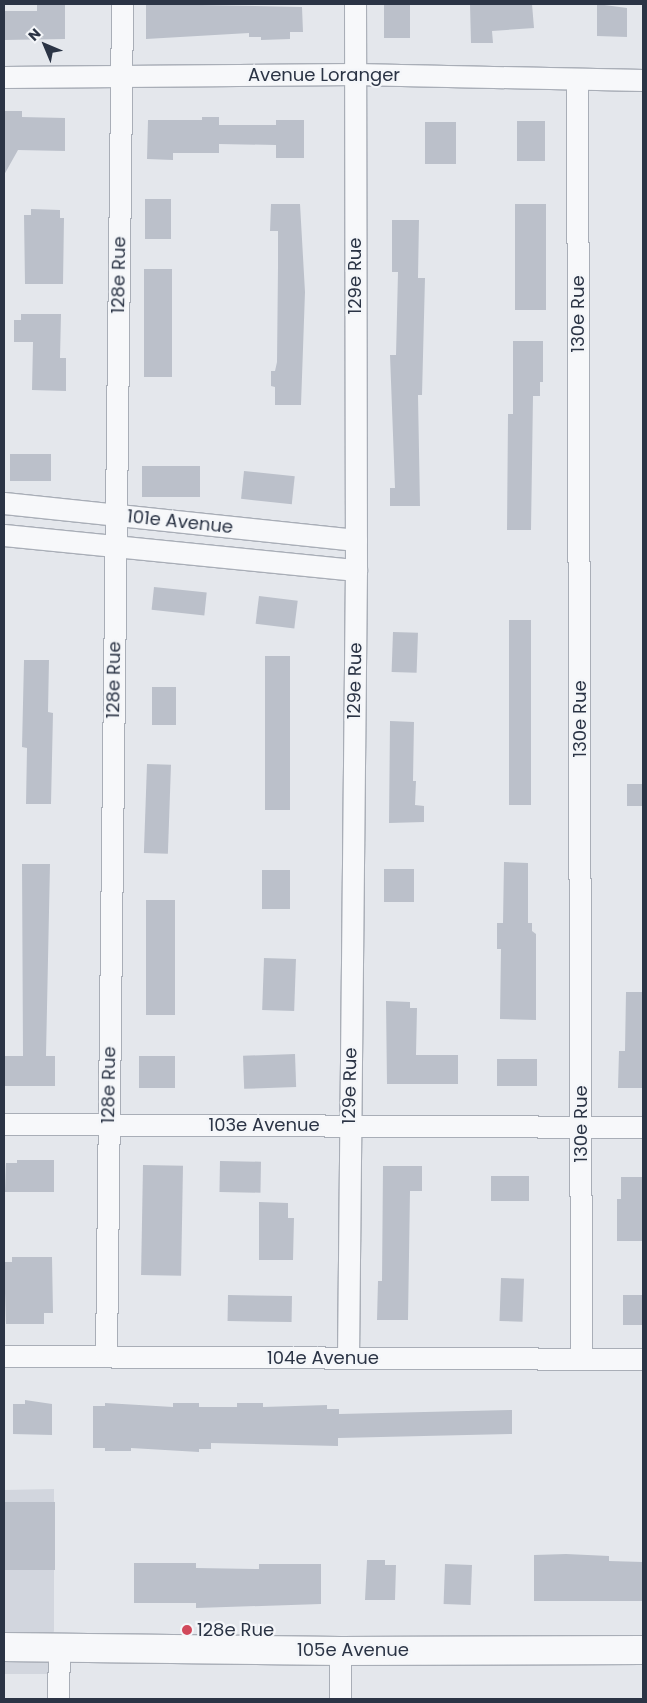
<!DOCTYPE html>
<style>
body{margin:0}
#map{position:relative;width:647px;height:1703px;overflow:hidden;background:#e4e7ec;font-family:Poppins,sans-serif}
div>[style]{position:absolute}
.built>*{inset:0;background:#d2d6de}
.building>*{inset:0;background:#bbc0ca;transform-origin:0 0}
.roads{filter:drop-shadow(1px 0 #a9aeb7) drop-shadow(-1px 0 #a9aeb7) drop-shadow(0 1px #a9aeb7) drop-shadow(0 -1px #a9aeb7)}
.minor>*{height:21px;margin:-10.5px;padding:0 10.5px;transform-origin:10.5px;border-radius:10.5px;background:#f7f8fa}
.tertiary>*{height:28px;margin:-14px;padding:0 14px;transform-origin:14px;border-radius:14px;background:#f7f8fa}
.dots>*{width:14px;height:14px;translate:-50% -50%;box-sizing:border-box;border:2px solid #f4f6f9;border-radius:50%}
span{translate:-50% -50%;white-space:nowrap;text-align:center;line-height:1.15;-webkit-text-stroke:4.5px #f4f6f9;paint-order:stroke}
.street-label{font-size:18px;color:#2b3445}
.poi-label{font-size:18px;color:#2b3445}
.left{translate:0 -50%;text-align:left}
.frame{position:absolute;inset:0;border:5px solid #2b3445;pointer-events:none}
.north{position:absolute;left:20px;top:20px;width:50px;height:50px;-webkit-text-stroke:4px #f4f6f9;paint-order:stroke;rotate:315deg;font-size:14px;font-weight:700;line-height:20px;text-align:center;color:#2b3445}
.north::after{content:'';display:block;margin:auto;width:18px;height:22px;background:#2b3445;clip-path:polygon(50% 0,100% 100%,50% 72%,0 100%)}
</style>
<div id="map">
<div class="built">
<div style="clip-path:polygon(54px 1489px,54px 1630px,49px 1674px,4px 1674px,4px 1490px)"></div>
</div>
<div class="building">
<div style="clip-path:polygon(37px 4px,65px 4px,65px 39px,4px 40px,4px 11px,37px 11px)"></div>
<div style="clip-path:polygon(146px 4px,302px 7px,303px 32px,290px 32px,290px 39px,261px 40px,261px 37px,249px 37px,249px 33px,146px 39px)"></div>
<div style="left:384px;top:4px;width:26px;height:34px"></div>
<div style="clip-path:polygon(470px 4px,532px 4px,534px 28px,492px 31px,493px 43px,471px 43px)"></div>
<div style="clip-path:polygon(597px 4px,627px 8px,627px 37px,597px 36px)"></div>
<div style="clip-path:polygon(4px 111px,22px 111px,22px 117px,65px 118px,65px 151px,18px 150px,4px 175px)"></div>
<div style="clip-path:polygon(202px 117px,219px 117px,219px 125px,276px 125px,276px 120px,304px 120px,304px 158px,276px 158px,276px 145px,219px 144px,219px 153px,173px 153px,173px 160px,147px 159px,148px 120px,202px 120px)"></div>
<div style="left:517px;top:121px;width:28px;height:40px"></div>
<div style="left:425px;top:122px;width:31px;height:42px"></div>
<div style="left:145px;top:199px;width:26px;height:40px"></div>
<div style="clip-path:polygon(271px 204px,300px 204px,305px 292px,301px 405px,275px 405px,275px 387px,271px 386px,271px 371px,275px 371px,277px 362px,278px 266px,278px 231px,270px 231px)"></div>
<div style="left:515px;top:204px;width:31px;height:106px"></div>
<div style="clip-path:polygon(31px 209px,60px 210px,60px 218px,64px 218px,63px 284px,25px 284px,24px 215px,31px 215px)"></div>
<div style="clip-path:polygon(392px 220px,419px 220px,418px 278px,425px 278px,422px 395px,418px 395px,420px 506px,390px 506px,390px 488px,395px 488px,390px 355px,396px 355px,398px 272px,392px 272px)"></div>
<div style="left:144px;top:269px;width:28px;height:108px"></div>
<div style="clip-path:polygon(21px 314px,61px 314px,60px 358px,66px 358px,66px 391px,32px 390px,33px 342px,14px 342px,14px 320px,21px 320px)"></div>
<div style="clip-path:polygon(513px 341px,543px 341px,543px 382px,540px 382px,540px 396px,533px 396px,531px 530px,507px 530px,508px 414px,513px 414px)"></div>
<div style="left:10px;top:454px;width:41px;height:27px"></div>
<div style="left:142px;top:466px;width:58px;height:31px"></div>
<div style="left:244px;top:471px;width:51px;height:28px;rotate:6deg"></div>
<div style="left:154px;top:587px;width:53px;height:23px;rotate:6deg"></div>
<div style="left:259px;top:596px;width:39px;height:28px;rotate:7deg"></div>
<div style="left:509px;top:620px;width:22px;height:185px"></div>
<div style="left:393px;top:632px;width:25px;height:40px;rotate:2deg"></div>
<div style="left:265px;top:656px;width:25px;height:154px"></div>
<div style="clip-path:polygon(24px 660px,49px 660px,48px 712px,53px 713px,51px 804px,26px 804px,27px 748px,22px 747px)"></div>
<div style="left:152px;top:687px;width:24px;height:38px"></div>
<div style="clip-path:polygon(390px 721px,414px 722px,413px 781px,416px 781px,415px 805px,424px 806px,424px 822px,389px 823px)"></div>
<div style="left:147px;top:764px;width:24px;height:89px;rotate:2deg"></div>
<div style="left:627px;top:784px;width:16px;height:22px"></div>
<div style="clip-path:polygon(504px 862px,528px 863px,528px 923px,532px 923px,532px 931px,536px 934px,536px 1020px,500px 1019px,501px 949px,497px 949px,497px 923px,503px 923px)"></div>
<div style="clip-path:polygon(22px 864px,50px 864px,46px 1056px,55px 1056px,55px 1086px,4px 1086px,4px 1056px,23px 1056px)"></div>
<div style="left:384px;top:869px;width:30px;height:33px"></div>
<div style="left:262px;top:870px;width:28px;height:39px"></div>
<div style="left:146px;top:900px;width:29px;height:115px"></div>
<div style="left:264px;top:958px;width:32px;height:52px;rotate:2deg"></div>
<div style="clip-path:polygon(626px 992px,643px 992px,643px 1088px,618px 1088px,619px 1051px,625px 1051px)"></div>
<div style="clip-path:polygon(386px 1001px,410px 1002px,410px 1008px,417px 1008px,416px 1055px,458px 1055px,458px 1084px,387px 1084px)"></div>
<div style="left:295px;top:1054px;width:33px;height:52px;rotate:88deg"></div>
<div style="left:139px;top:1056px;width:36px;height:32px"></div>
<div style="left:497px;top:1059px;width:40px;height:27px"></div>
<div style="clip-path:polygon(17px 1160px,54px 1160px,54px 1192px,5px 1192px,6px 1163px,17px 1163px)"></div>
<div style="left:220px;top:1161px;width:41px;height:31px;rotate:1deg"></div>
<div style="left:143px;top:1165px;width:40px;height:110px;rotate:1deg"></div>
<div style="clip-path:polygon(383px 1166px,422px 1166px,422px 1191px,410px 1191px,408px 1320px,377px 1320px,378px 1281px,382px 1281px)"></div>
<div style="left:491px;top:1176px;width:38px;height:25px"></div>
<div style="clip-path:polygon(621px 1177px,643px 1177px,643px 1241px,617px 1241px,617px 1199px,621px 1199px)"></div>
<div style="clip-path:polygon(259px 1202px,288px 1203px,288px 1218px,294px 1218px,293px 1260px,259px 1260px)"></div>
<div style="clip-path:polygon(12px 1257px,52px 1257px,53px 1313px,44px 1313px,44px 1324px,6px 1324px,4px 1262px,12px 1262px)"></div>
<div style="left:501px;top:1278px;width:23px;height:43px;rotate:2deg"></div>
<div style="left:228px;top:1295px;width:64px;height:26px;rotate:1deg"></div>
<div style="left:623px;top:1295px;width:20px;height:30px"></div>
<div style="clip-path:polygon(25px 1400px,52px 1404px,52px 1435px,13px 1434px,13px 1404px,25px 1404px)"></div>
<div style="clip-path:polygon(105px 1403px,173px 1407px,173px 1403px,199px 1403px,199px 1407px,237px 1407px,237px 1403px,263px 1403px,263px 1407px,327px 1405px,327px 1409px,339px 1409px,339px 1414px,512px 1410px,512px 1434px,338px 1438px,338px 1446px,211px 1443px,211px 1449px,199px 1449px,199px 1452px,131px 1448px,131px 1451px,105px 1451px,105px 1448px,93px 1448px,93px 1406px,105px 1406px)"></div>
<div style="left:4px;top:1502px;width:51px;height:68px"></div>
<div style="clip-path:polygon(566px 1554px,609px 1556px,609px 1561px,643px 1562px,643px 1601px,534px 1601px,534px 1555px)"></div>
<div style="clip-path:polygon(367px 1560px,385px 1560px,385px 1565px,396px 1565px,395px 1600px,365px 1600px)"></div>
<div style="clip-path:polygon(134px 1563px,196px 1563px,196px 1568px,259px 1569px,259px 1564px,321px 1564px,321px 1604px,196px 1608px,196px 1603px,134px 1603px)"></div>
<div style="left:445px;top:1564px;width:27px;height:40px;rotate:2deg"></div>
</div>
<div class="roads">
<div class="minor">
<div style="left:4px;top:77px;width:351px;rotate:-0.5deg"></div>
<div style="left:355px;top:74px;width:288px;rotate:1.2deg"></div>
<div style="left:577px;top:79px;width:1280px;rotate:89.82deg"></div>
<div style="left:4px;top:503px;width:354px;rotate:6deg"></div>
<div style="left:4px;top:535px;width:354px;rotate:5.7deg"></div>
<div style="left:4px;top:1124px;width:639px;rotate:0.27deg"></div>
<div style="left:4px;top:1356px;width:639px;rotate:0.27deg"></div>
<div style="left:106px;top:1356px;width:1352px;rotate:-89.32deg"></div>
<div style="left:348px;top:1358px;width:788px;rotate:-89.42deg"></div>
<div style="left:356px;top:570px;width:566px;rotate:-90.1deg"></div>
<div style="left:340px;top:1651px;width:48px;rotate:90deg"></div>
<div style="left:58px;top:1699px;width:52px;rotate:-88.9deg"></div>
</div>
<div class="tertiary">
<div style="left:4px;top:1647px;width:336px;rotate:0.7deg"></div>
<div style="left:340px;top:1651px;width:303px;rotate:-0.2deg"></div>
</div>
</div>
<div class="dots">
<div style="left:187px;top:1630px;background:#d1495b"></div>
</div>
<div class="street-label">
<span style="left:324px;top:75px">Avenue Loranger</span>
<span style="left:119px;top:275px;rotate:-89deg">128e Rue</span>
<span style="left:355px;top:276px;rotate:-90deg">129e Rue</span>
<span style="left:578px;top:314px;rotate:-90deg">130e Rue</span>
<span style="left:180px;top:522px;rotate:6deg">101e Avenue</span>
<span style="left:114px;top:680px;rotate:-89deg">128e Rue</span>
<span style="left:355px;top:681px;rotate:-89deg">129e Rue</span>
<span style="left:580px;top:719px;rotate:-90deg">130e Rue</span>
<span style="left:109px;top:1085px;rotate:-89deg">128e Rue</span>
<span style="left:350px;top:1086px;rotate:-89deg">129e Rue</span>
<span style="left:581px;top:1124px;rotate:-90deg">130e Rue</span>
<span style="left:264px;top:1125px">103e Avenue</span>
<span style="left:323px;top:1358px">104e Avenue</span>
<span style="left:353px;top:1650px">105e Avenue</span>
</div>
<div class="poi-label">
<span class="left" style="left:197px;top:1630px">128e Rue</span>
</div>
<div class="frame"></div>
<div class="north">N</div>
</div>
